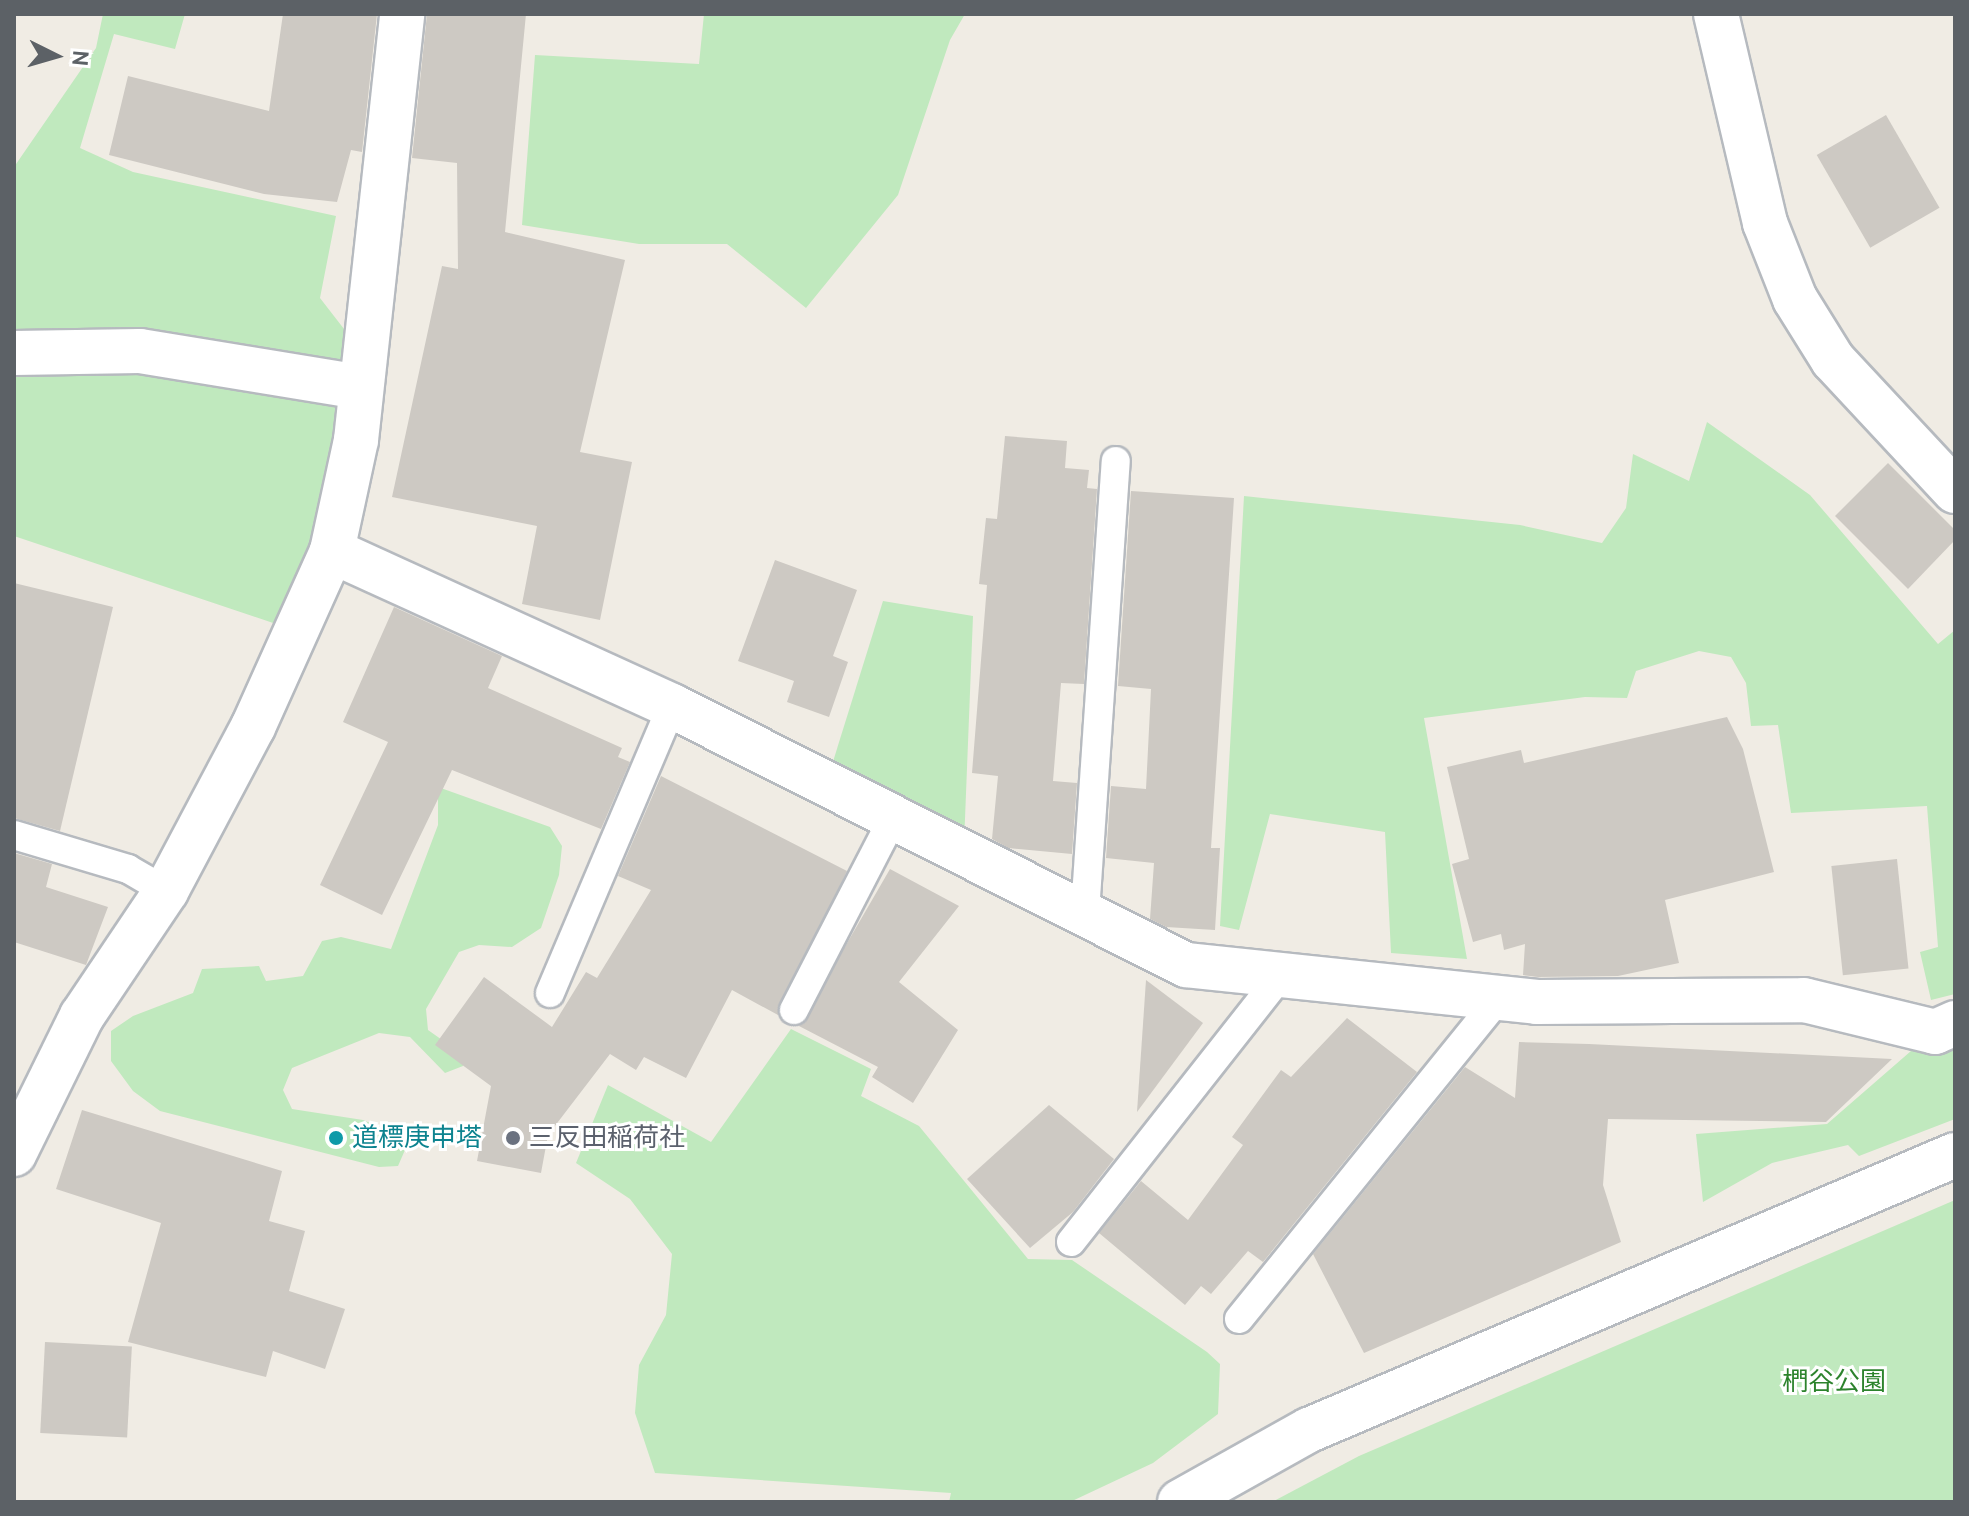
<!DOCTYPE html>
<meta charset="utf-8">
<style>
body{margin:0}
#map{position:relative;width:1969px;height:1516px;overflow:hidden;background:#f0ece4;font-family:Cabin,"Noto Sans JP",sans-serif}
div>[style]{position:absolute}
.green>*{inset:0;background:#c0e9be}
.building>*{inset:0;background:#cdc9c3;transform-origin:0 0}
.roads{filter:drop-shadow(2px 0 #b6babf) drop-shadow(-2px 0 #b6babf) drop-shadow(0 2px #b6babf) drop-shadow(0 -2px #b6babf)}
.lane>*{height:28px;margin:-14px;padding:0 14px;transform-origin:14px;border-radius:14px;background:#fff}
.street>*{height:44px;margin:-22px;padding:0 22px;transform-origin:22px;border-radius:22px;background:#fff}
.dots>*{width:22px;height:22px;translate:-50% -50%;box-sizing:border-box;border:4px solid #fff;border-radius:50%}
span{translate:-50% -50%;white-space:nowrap;text-align:center;line-height:1.15;-webkit-text-stroke:6px #fff;paint-order:stroke}
.culture-label{font-size:26px;color:#0d838f}
.left{translate:0 -50%;text-align:left}
.worship-label{font-size:26px;color:#5b616d}
.park-label{font-size:26px;color:#2d832d}
.frame{position:absolute;inset:0;border:16px solid #5c6166;pointer-events:none}
.north{position:absolute;left:16px;top:16px;width:80px;height:80px;-webkit-text-stroke:6px #fff;paint-order:stroke;rotate:95deg;font-size:22px;font-weight:700;line-height:32px;text-align:center;color:#5c6166}
.north::after{content:'';display:block;margin:auto;width:28px;height:36px;background:#5c6166;clip-path:polygon(50% 0,100% 100%,50% 72%,0 100%)}
</style>
<div id="map">
<div class="green">
<div style="clip-path:polygon(103px 14px,185px 14px,175px 49px,114px 34px,80px 148px,133px 172px,336px 216px,320px 298px,351px 338px,331px 523px,279px 625px,14px 536px,14px 167px,96px 48px)"></div>
<div style="clip-path:polygon(704px 14px,965px 14px,950px 40px,898px 195px,806px 308px,727px 244px,639px 244px,522px 225px,535px 55px,699px 64px)"></div>
<div style="clip-path:polygon(1707px 422px,1810px 495px,1938px 644px,1955px 630px,1955px 994px,1931px 1000px,1920px 952px,1938px 947px,1927px 806px,1791px 813px,1778px 725px,1751px 726px,1746px 683px,1731px 657px,1699px 651px,1636px 671px,1627px 698px,1585px 697px,1424px 718px,1467px 959px,1391px 953px,1385px 832px,1270px 814px,1239px 930px,1220px 926px,1244px 496px,1520px 525px,1602px 543px,1626px 508px,1633px 454px,1689px 481px)"></div>
<div style="clip-path:polygon(883px 601px,973px 616px,964px 844px,831px 768px)"></div>
<div style="clip-path:polygon(438px 787px,550px 827px,562px 846px,559px 875px,541px 928px,512px 947px,479px 945px,459px 952px,426px 1009px,428px 1030px,462px 1054px,463px 1066px,445px 1073px,410px 1037px,379px 1033px,292px 1068px,283px 1090px,292px 1109px,363px 1120px,400px 1135px,405px 1150px,398px 1166px,379px 1167px,160px 1111px,133px 1091px,111px 1061px,111px 1031px,133px 1016px,193px 993px,202px 969px,259px 966px,266px 981px,303px 976px,322px 941px,341px 937px,391px 949px,438px 825px)"></div>
<div style="clip-path:polygon(791px 1029px,871px 1069px,861px 1096px,919px 1126px,1028px 1259px,1072px 1260px,1207px 1352px,1220px 1364px,1218px 1414px,1153px 1463px,1070px 1502px,949px 1502px,951px 1493px,655px 1473px,635px 1413px,639px 1365px,666px 1315px,672px 1254px,630px 1199px,576px 1163px,608px 1085px,711px 1142px)"></div>
<div style="clip-path:polygon(1955px 1046px,1955px 1119px,1859px 1156px,1848px 1145px,1772px 1163px,1703px 1202px,1696px 1134px,1827px 1124px,1911px 1051px,1940px 1053px)"></div>
<div style="clip-path:polygon(1955px 1200px,1955px 1502px,1272px 1502px,1359px 1456px)"></div>
</div>
<div class="building">
<div style="clip-path:polygon(283px 14px,377px 14px,362px 152px,351px 150px,337px 202px,264px 194px,109px 155px,128px 76px,269px 111px)"></div>
<div style="clip-path:polygon(427px 14px,526px 14px,505px 232px,625px 260px,580px 452px,632px 462px,600px 620px,522px 604px,537px 526px,392px 497px,442px 266px,458px 269px,457px 163px,412px 158px)"></div>
<div style="left:1886px;top:115px;width:107px;height:80px;rotate:60deg"></div>
<div style="clip-path:polygon(1005px 436px,1067px 441px,1065px 468px,1089px 470px,1087px 488px,1097px 489px,1084px 684px,1061px 683px,1053px 781px,1077px 783px,1072px 854px,1008px 848px,992px 839px,998px 776px,972px 773px,987px 585px,979px 584px,986px 518px,997px 519px)"></div>
<div style="clip-path:polygon(1888px 463px,1955px 530px,1955px 540px,1908px 589px,1835px 516px)"></div>
<div style="clip-path:polygon(1131px 491px,1234px 498px,1211px 848px,1220px 848px,1215px 930px,1166px 927px,1150px 919px,1154px 863px,1106px 858px,1111px 786px,1146px 789px,1151px 689px,1118px 686px)"></div>
<div style="clip-path:polygon(775px 560px,857px 590px,833px 656px,848px 662px,829px 717px,787px 702px,794px 681px,738px 661px)"></div>
<div style="clip-path:polygon(14px 583px,113px 607px,60px 831px,14px 818px)"></div>
<div style="clip-path:polygon(394px 607px,502px 656px,488px 688px,622px 748px,618px 757px,630px 762px,601px 829px,452px 770px,382px 915px,320px 885px,388px 742px,343px 722px)"></div>
<div style="clip-path:polygon(1727px 717px,1743px 749px,1774px 872px,1665px 900px,1679px 963px,1618px 976px,1538px 977px,1523px 975px,1525px 944px,1504px 950px,1501px 934px,1473px 942px,1452px 864px,1469px 859px,1447px 767px,1521px 750px,1524px 763px)"></div>
<div style="clip-path:polygon(661px 776px,847px 871px,778px 1015px,732px 990px,686px 1078px,644px 1057px,636px 1070px,610px 1054px,548px 1135px,541px 1173px,477px 1161px,491px 1086px,435px 1045px,484px 977px,552px 1027px,586px 972px,597px 978px,651px 890px,618px 876px)"></div>
<div style="clip-path:polygon(14px 853px,52px 864px,46px 887px,108px 907px,86px 965px,14px 942px)"></div>
<div style="left:1897px;top:859px;width:110px;height:66px;rotate:84deg"></div>
<div style="clip-path:polygon(890px 869px,959px 906px,899px 982px,958px 1030px,913px 1103px,872px 1077px,878px 1067px,799px 1026px)"></div>
<div style="clip-path:polygon(1146px 980px,1203px 1023px,1137px 1112px)"></div>
<div style="clip-path:polygon(1347px 1018px,1417px 1072px,1263px 1262px,1248px 1251px,1211px 1294px,1201px 1286px,1185px 1305px,1099px 1233px,1141px 1181px,1188px 1220px,1243px 1145px,1232px 1137px,1281px 1070px,1291px 1077px)"></div>
<div style="clip-path:polygon(1519px 1042px,1589px 1044px,1892px 1059px,1826px 1122px,1608px 1119px,1603px 1185px,1621px 1242px,1364px 1353px,1313px 1254px,1465px 1067px,1515px 1098px)"></div>
<div style="clip-path:polygon(1049px 1105px,1114px 1159px,1073px 1212px,1030px 1248px,967px 1179px)"></div>
<div style="clip-path:polygon(82px 1110px,282px 1171px,269px 1221px,305px 1231px,289px 1291px,345px 1309px,325px 1369px,273px 1351px,266px 1377px,128px 1342px,161px 1223px,56px 1189px)"></div>
<div style="left:45px;top:1342px;width:87px;height:91px;rotate:3deg"></div>
</div>
<div class="roads">
<div class="lane">
<div style="left:14px;top:835px;width:119px;rotate:16.6deg"></div>
<div style="left:128px;top:869px;width:44px;rotate:30.1deg"></div>
<div style="left:1085px;top:912px;width:452px;rotate:-86.1deg"></div>
<div style="left:550px;top:993px;width:312px;rotate:-67deg"></div>
<div style="left:794px;top:1010px;width:214px;rotate:-62.7deg"></div>
<div style="left:1071px;top:1242px;width:340px;rotate:-51.8deg"></div>
<div style="left:1239px;top:1319px;width:413px;rotate:-51deg"></div>
</div>
<div class="street">
<div style="left:1716px;top:14px;width:215px;rotate:76.8deg"></div>
<div style="left:1765px;top:223px;width:82px;rotate:68.5deg"></div>
<div style="left:1795px;top:299px;width:72px;rotate:58.1deg"></div>
<div style="left:1833px;top:360px;width:179px;rotate:47deg"></div>
<div style="left:14px;top:353px;width:126px;rotate:-0.9deg"></div>
<div style="left:140px;top:351px;width:223px;rotate:9.3deg"></div>
<div style="left:332px;top:551px;width:374px;rotate:24.5deg"></div>
<div style="left:672px;top:706px;width:576px;rotate:26.74deg"></div>
<div style="left:1186px;top:965px;width:353px;rotate:6deg"></div>
<div style="left:1537px;top:1002px;width:267px;rotate:-0.4deg"></div>
<div style="left:1804px;top:1000px;width:135px;rotate:13.7deg"></div>
<div style="left:1935px;top:1032px;width:22px;rotate:-24deg"></div>
<div style="left:14px;top:1154px;width:154px;rotate:-63.8deg"></div>
<div style="left:82px;top:1016px;width:151px;rotate:-56.1deg"></div>
<div style="left:166px;top:891px;width:186px;rotate:-62.1deg"></div>
<div style="left:253px;top:727px;width:193px;rotate:-65.8deg"></div>
<div style="left:332px;top:551px;width:114px;rotate:-77.8deg"></div>
<div style="left:356px;top:440px;width:428px;rotate:-83.8deg"></div>
<div style="left:1180px;top:1502px;width:148px;rotate:-29.2deg"></div>
<div style="left:1309px;top:1430px;width:702px;rotate:-23.06deg"></div>
</div>
</div>
<div class="dots">
<div style="left:336px;top:1138px;background:#0f9aa8"></div>
<div style="left:513px;top:1138px;background:#6b7280"></div>
</div>
<div class="culture-label">
<span class="left" style="left:352px;top:1138px">道標庚申塔</span>
</div>
<div class="worship-label">
<span class="left" style="left:529px;top:1138px">三反田稲荷社</span>
</div>
<div class="park-label">
<span style="left:1834px;top:1382px">椚谷公園</span>
</div>
<div class="frame"></div>
<div class="north">N</div>
</div>
